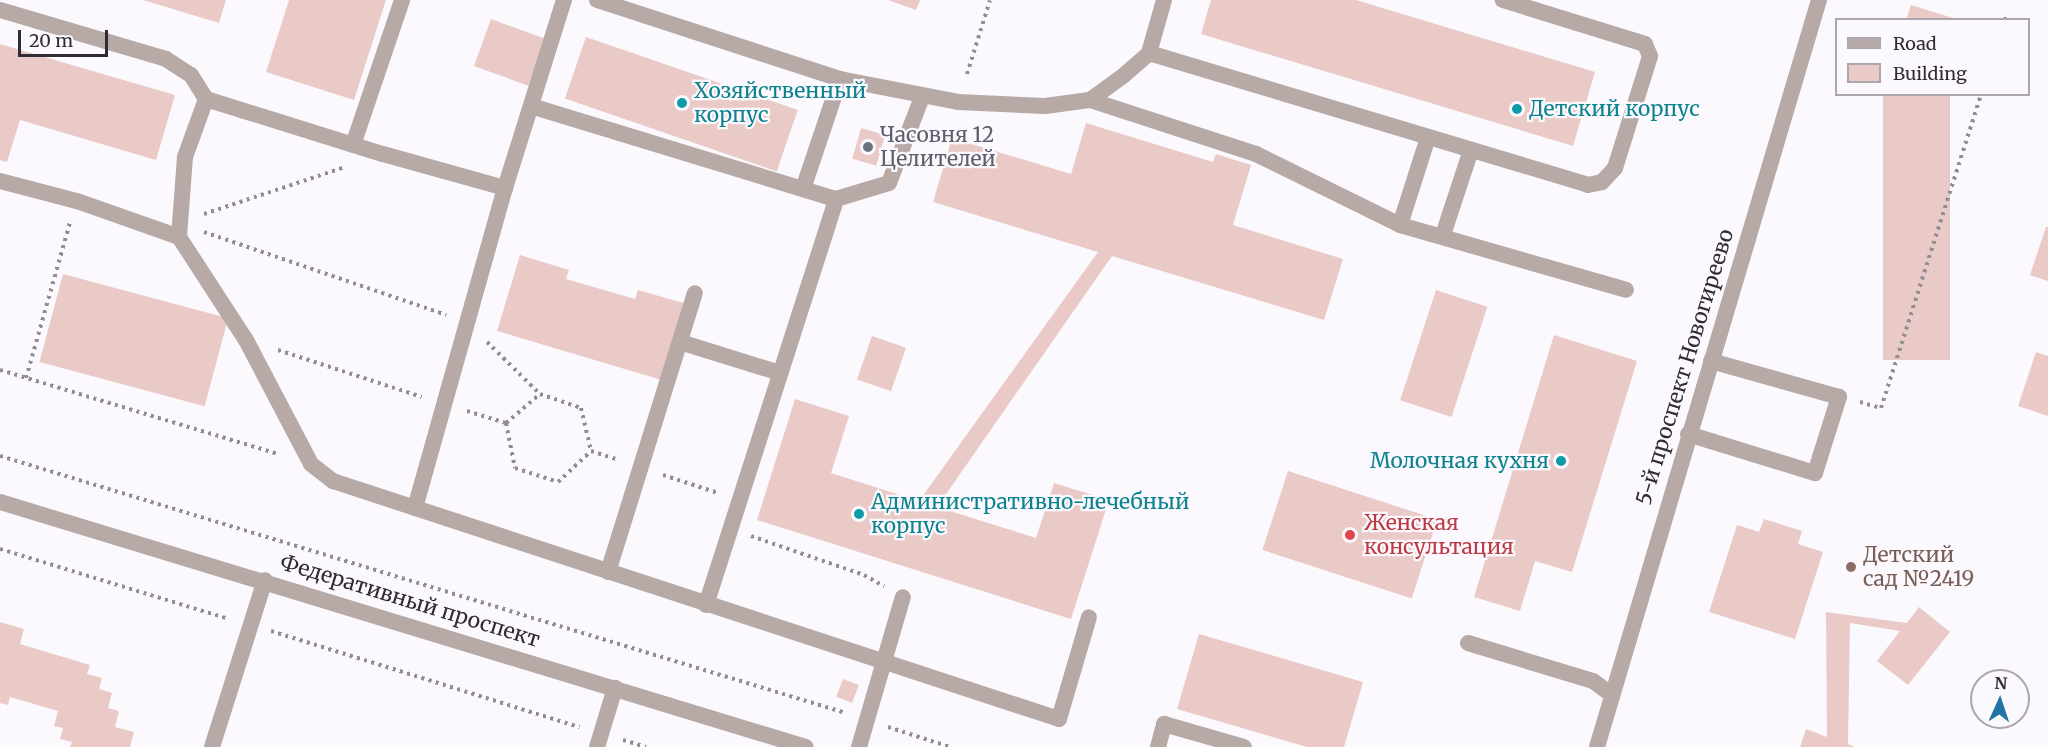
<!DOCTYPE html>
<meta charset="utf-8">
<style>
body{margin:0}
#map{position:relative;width:2048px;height:747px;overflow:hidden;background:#fcf9fe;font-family:Merriweather,serif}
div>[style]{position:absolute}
.building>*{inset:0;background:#e9cac7;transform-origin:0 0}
.path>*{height:4px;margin-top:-2px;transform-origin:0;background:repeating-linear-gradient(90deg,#928d95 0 3px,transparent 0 7.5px)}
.service>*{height:16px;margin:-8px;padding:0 8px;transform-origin:8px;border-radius:8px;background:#b6a9a6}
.minor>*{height:16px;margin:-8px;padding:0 8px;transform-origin:8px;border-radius:8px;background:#b6a9a6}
.dots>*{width:16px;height:16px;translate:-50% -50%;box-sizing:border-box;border:3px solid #fcf9fe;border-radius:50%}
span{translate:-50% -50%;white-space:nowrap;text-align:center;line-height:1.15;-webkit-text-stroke:4.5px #fcf9fe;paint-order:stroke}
.culture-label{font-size:21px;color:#0d838f}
.left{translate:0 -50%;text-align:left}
.right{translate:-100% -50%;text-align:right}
.worship-label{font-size:21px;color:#5b616d}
.street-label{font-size:21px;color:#312b34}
.health-label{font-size:21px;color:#be3a42}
.education-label{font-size:21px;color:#785e54}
.legend{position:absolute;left:1835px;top:18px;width:195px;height:78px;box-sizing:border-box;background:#fcf9fe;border:2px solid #aba7ad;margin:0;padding:8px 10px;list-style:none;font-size:18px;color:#312b34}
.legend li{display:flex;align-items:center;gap:12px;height:30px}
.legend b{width:30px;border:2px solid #aba7ad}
.north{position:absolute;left:1970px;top:669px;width:60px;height:60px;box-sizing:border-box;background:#fcf9fe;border:2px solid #aba7ad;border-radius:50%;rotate:3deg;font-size:16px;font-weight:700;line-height:24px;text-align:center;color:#312b34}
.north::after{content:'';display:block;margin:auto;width:21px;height:27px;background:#2175a5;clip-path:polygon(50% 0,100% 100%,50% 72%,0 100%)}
.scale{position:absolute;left:18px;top:30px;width:90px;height:27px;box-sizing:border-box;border:3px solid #312b34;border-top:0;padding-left:8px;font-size:18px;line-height:21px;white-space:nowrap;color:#312b34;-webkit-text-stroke:4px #fcf9fe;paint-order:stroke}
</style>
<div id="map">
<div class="building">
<div style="clip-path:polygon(143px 0,226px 0,219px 23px)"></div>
<div style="clip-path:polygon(289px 0,386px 0,354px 100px,266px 72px)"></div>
<div style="clip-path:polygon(888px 0,920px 0,916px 10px)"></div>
<div style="clip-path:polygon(1211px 0,1356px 0,1595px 72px,1573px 146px,1201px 34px)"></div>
<div style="clip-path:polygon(1911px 5px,1956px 19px,1956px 20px,1906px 20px)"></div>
<div style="left:491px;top:19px;width:58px;height:50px;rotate:20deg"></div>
<div style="left:586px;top:37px;width:224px;height:65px;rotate:19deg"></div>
<div style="clip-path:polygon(0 44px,175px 95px,156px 160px,20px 120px,7px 162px,0 160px)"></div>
<div style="left:1883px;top:94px;width:67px;height:266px"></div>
<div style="clip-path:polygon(1086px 123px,1213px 162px,1216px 154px,1251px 165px,1233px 225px,1343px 259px,1324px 320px,1112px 256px,937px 507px,1036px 538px,1054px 483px,1109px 500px,1071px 619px,757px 520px,795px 399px,849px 416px,831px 473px,919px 501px,1098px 252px,933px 202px,952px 138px,1071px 174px)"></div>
<div style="left:861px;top:128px;width:25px;height:32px;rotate:16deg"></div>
<div style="clip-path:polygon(2046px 227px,2048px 227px,2048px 281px,2030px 275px)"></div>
<div style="clip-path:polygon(520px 255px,569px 270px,566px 279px,635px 299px,638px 290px,687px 304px,665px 381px,497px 331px)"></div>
<div style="left:63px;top:274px;width:171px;height:91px;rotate:15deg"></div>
<div style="left:1436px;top:290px;width:54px;height:116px;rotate:18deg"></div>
<div style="clip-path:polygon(1554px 335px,1637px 361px,1572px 572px,1535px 561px,1520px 611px,1474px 597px)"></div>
<div style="left:872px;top:336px;width:36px;height:46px;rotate:19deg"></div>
<div style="clip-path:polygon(2036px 352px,2048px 356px,2048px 416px,2018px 406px)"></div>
<div style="left:1288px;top:471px;width:157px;height:83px;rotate:18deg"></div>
<div style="clip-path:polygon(1764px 519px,1802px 531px,1798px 544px,1823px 552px,1795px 639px,1709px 612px,1737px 525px,1759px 532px)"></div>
<div style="clip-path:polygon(1919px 607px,1950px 632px,1908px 685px,1877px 661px,1900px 631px,1850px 623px,1848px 744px,1855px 747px,1800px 747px,1806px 729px,1827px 737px,1826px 612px,1907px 623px)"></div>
<div style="clip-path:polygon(0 622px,24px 629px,20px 644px,90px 665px,87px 674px,102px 678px,99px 689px,112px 693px,108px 708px,119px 711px,115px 727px,134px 732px,130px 747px,70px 747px,72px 742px,60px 739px,63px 728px,54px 726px,58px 711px,10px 697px,8px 705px,0 703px)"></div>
<div style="clip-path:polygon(1199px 634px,1363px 682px,1344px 747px,1307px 747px,1177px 709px)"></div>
<div style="left:843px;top:679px;width:17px;height:19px;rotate:21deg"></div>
</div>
<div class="path">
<div style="left:2005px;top:20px;width:3px;rotate:-72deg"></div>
<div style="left:967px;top:74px;width:77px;rotate:-72.7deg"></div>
<div style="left:204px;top:214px;width:149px;rotate:-18.4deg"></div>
<div style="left:204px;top:232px;width:256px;rotate:18.9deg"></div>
<div style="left:487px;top:342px;width:74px;rotate:44.5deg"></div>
<div style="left:278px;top:350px;width:151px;rotate:18.1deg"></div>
<div style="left:0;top:370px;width:290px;rotate:16.8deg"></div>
<div style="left:26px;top:378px;width:161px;rotate:-74.2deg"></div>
<div style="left:1860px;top:402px;width:22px;rotate:16deg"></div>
<div style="left:1881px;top:408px;width:330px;rotate:-72.3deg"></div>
<div style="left:467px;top:411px;width:41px;rotate:17.1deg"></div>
<div style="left:506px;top:423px;width:46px;rotate:78.7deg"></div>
<div style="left:515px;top:468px;width:45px;rotate:18deg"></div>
<div style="left:558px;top:482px;width:45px;rotate:-43.2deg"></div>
<div style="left:506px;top:423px;width:45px;rotate:-40.5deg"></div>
<div style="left:540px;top:394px;width:43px;rotate:18.9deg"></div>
<div style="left:581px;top:408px;width:44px;rotate:76.9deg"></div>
<div style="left:591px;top:451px;width:29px;rotate:18deg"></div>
<div style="left:0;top:456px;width:884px;rotate:16.9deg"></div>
<div style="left:663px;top:475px;width:58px;rotate:18.1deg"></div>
<div style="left:751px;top:536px;width:120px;rotate:19deg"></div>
<div style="left:864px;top:575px;width:23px;rotate:29deg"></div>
<div style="left:0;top:549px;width:239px;rotate:17deg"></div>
<div style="left:271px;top:631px;width:323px;rotate:17.3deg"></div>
<div style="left:888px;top:727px;width:65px;rotate:17.9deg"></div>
<div style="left:623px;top:740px;width:24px;rotate:17deg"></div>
</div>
<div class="service">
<div style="left:597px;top:0;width:256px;rotate:18deg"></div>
<div style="left:840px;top:79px;width:120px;rotate:11deg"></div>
<div style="left:958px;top:102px;width:87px;rotate:2.6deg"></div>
<div style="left:1045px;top:106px;width:45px;rotate:-7.6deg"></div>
<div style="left:1090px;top:100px;width:41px;rotate:-36deg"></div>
<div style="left:1123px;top:76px;width:35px;rotate:-41deg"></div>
<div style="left:1149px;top:53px;width:55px;rotate:-74.2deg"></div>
<div style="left:0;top:10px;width:173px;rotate:16.4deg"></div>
<div style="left:166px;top:59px;width:30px;rotate:33deg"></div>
<div style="left:191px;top:75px;width:28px;rotate:58deg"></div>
<div style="left:206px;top:99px;width:185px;rotate:17.3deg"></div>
<div style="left:383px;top:154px;width:127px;rotate:15.6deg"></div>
<div style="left:1149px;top:53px;width:458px;rotate:16.7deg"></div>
<div style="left:1588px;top:185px;width:14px;rotate:-12deg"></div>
<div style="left:1602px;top:182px;width:19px;rotate:-47deg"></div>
<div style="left:1615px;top:168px;width:117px;rotate:-72.6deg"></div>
<div style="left:1650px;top:56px;width:13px;rotate:-113deg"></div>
<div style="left:1645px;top:44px;width:149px;rotate:-162.8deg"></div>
<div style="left:206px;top:99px;width:62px;rotate:109.9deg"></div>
<div style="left:185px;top:157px;width:80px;rotate:94.3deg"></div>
<div style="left:179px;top:237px;width:123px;rotate:57deg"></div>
<div style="left:246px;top:340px;width:140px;rotate:62.3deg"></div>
<div style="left:311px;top:464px;width:28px;rotate:38deg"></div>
<div style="left:333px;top:481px;width:764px;rotate:18.15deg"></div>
<div style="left:1059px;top:719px;width:106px;rotate:-73.6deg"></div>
<div style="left:1090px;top:100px;width:175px;rotate:18deg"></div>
<div style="left:1256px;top:154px;width:161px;rotate:26.2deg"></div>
<div style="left:1400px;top:225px;width:235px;rotate:16deg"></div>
<div style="left:531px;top:106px;width:319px;rotate:17deg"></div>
<div style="left:836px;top:199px;width:55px;rotate:-16.8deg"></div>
<div style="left:889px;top:183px;width:92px;rotate:-69deg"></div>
<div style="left:353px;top:145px;width:153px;rotate:-71.3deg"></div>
<div style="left:0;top:181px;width:80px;rotate:14.6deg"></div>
<div style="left:77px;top:201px;width:108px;rotate:19.4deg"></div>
<div style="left:803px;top:189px;width:116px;rotate:-71.4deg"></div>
<div style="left:1400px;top:225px;width:92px;rotate:-72.3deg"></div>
<div style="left:1443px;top:235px;width:89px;rotate:-71.8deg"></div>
<div style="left:680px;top:342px;width:105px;rotate:17.2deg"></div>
<div style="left:1688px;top:434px;width:133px;rotate:17.1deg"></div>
<div style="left:1815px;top:473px;width:80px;rotate:-72.5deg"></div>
<div style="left:1839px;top:397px;width:133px;rotate:-164.3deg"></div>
<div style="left:415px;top:508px;width:332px;rotate:-74.3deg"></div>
<div style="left:505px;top:188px;width:197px;rotate:-72.6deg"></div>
<div style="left:608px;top:572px;width:292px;rotate:-72.7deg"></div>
<div style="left:706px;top:605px;width:426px;rotate:-72.2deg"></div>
<div style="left:1468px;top:643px;width:131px;rotate:16.9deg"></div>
<div style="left:1593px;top:681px;width:22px;rotate:36deg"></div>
<div style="left:212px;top:747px;width:175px;rotate:-72.4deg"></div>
<div style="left:597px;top:747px;width:62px;rotate:-73deg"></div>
<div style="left:859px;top:747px;width:156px;rotate:-73.7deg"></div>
<div style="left:1158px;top:747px;width:24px;rotate:-75deg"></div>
<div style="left:1164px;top:724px;width:83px;rotate:16deg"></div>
</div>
<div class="minor">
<div style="left:0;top:502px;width:842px;rotate:16.91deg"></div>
<div style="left:1597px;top:747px;width:779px;rotate:-73.45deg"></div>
</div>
<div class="dots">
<div style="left:682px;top:103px;background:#0f9aa8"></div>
<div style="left:1517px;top:109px;background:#0f9aa8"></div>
<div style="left:868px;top:147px;background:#6b7280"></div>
<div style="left:1561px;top:461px;background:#0f9aa8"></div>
<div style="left:859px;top:514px;background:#0f9aa8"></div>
<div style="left:1350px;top:535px;background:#e0444e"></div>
<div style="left:1851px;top:567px;background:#8d6e63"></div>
</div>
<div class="culture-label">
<span class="left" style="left:694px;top:103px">Хозяйственный<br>корпус</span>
<span class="left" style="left:1529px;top:109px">Детский корпус</span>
<span class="right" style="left:1549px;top:461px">Молочная кухня</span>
<span class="left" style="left:871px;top:514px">Административно-лечебный<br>корпус</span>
</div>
<div class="worship-label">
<span class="left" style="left:880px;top:147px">Часовня 12<br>Целителей</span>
</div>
<div class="street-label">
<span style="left:1685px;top:367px;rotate:-73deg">5-й проспект Новогиреево</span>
<span style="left:410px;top:601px;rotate:17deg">Федеративный проспект</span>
</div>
<div class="health-label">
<span class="left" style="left:1364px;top:535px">Женская<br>консультация</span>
</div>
<div class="education-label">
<span class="left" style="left:1863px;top:567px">Детский<br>сад №2419</span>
</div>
<ul class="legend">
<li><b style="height:8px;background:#b6a9a6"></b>Road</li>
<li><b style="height:16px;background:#e9cac7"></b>Building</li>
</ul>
<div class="north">N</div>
<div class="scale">20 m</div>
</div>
